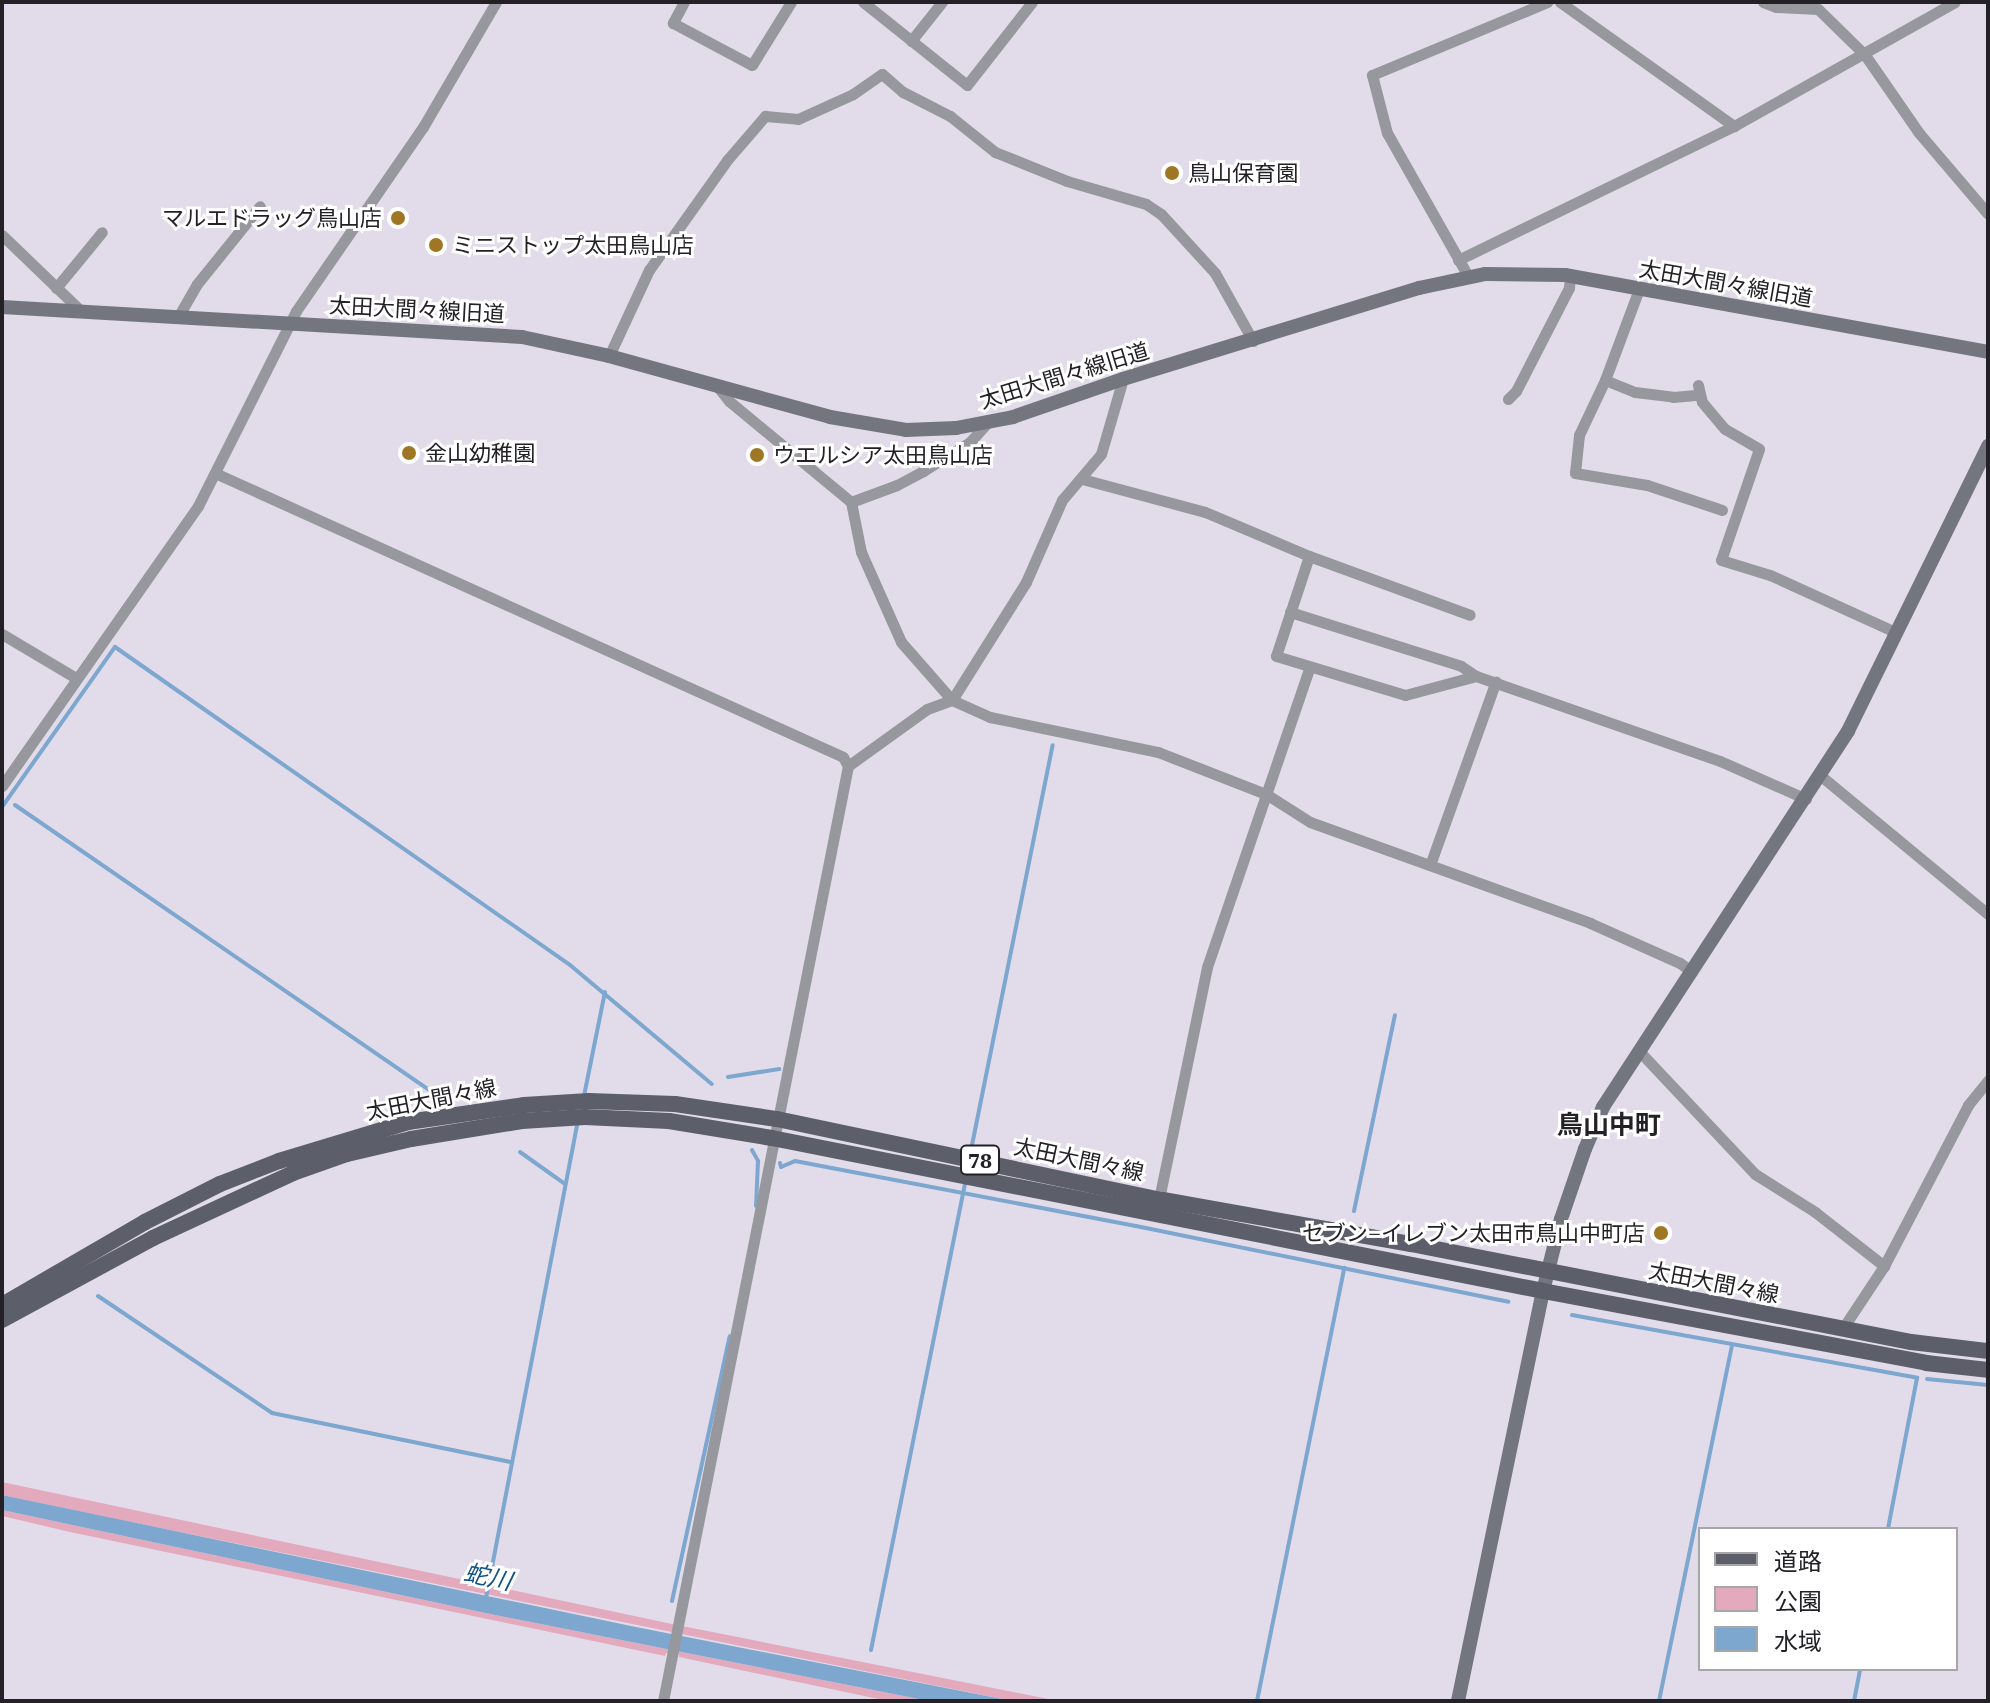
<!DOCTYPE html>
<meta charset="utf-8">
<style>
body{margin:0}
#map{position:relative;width:1990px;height:1703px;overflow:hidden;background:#e2dcea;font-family:"IBM Plex Serif","Noto Sans JP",serif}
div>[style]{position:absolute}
.green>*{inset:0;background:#e3a9bc}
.water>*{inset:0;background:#7da7ce}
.stream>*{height:4px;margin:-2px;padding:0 2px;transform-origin:2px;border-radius:2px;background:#7da7ce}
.street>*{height:11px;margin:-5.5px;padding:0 5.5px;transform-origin:5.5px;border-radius:5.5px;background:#97989e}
.secondary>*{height:14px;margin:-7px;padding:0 7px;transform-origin:7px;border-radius:7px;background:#74767f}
.primary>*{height:16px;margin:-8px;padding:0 8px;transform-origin:8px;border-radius:8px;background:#5c5e69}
.dots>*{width:22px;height:22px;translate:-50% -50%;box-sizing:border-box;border:4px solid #fff;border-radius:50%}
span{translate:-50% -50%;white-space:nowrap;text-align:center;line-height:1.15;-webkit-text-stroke:6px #fff;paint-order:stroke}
.shield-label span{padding:2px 6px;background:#fff;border:2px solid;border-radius:6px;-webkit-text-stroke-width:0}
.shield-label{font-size:20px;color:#232126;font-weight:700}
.poi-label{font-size:22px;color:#232126}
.left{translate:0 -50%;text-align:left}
.right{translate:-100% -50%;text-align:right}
.street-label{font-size:22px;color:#232126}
.water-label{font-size:24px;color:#125386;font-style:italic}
.quarter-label{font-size:26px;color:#232126;font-weight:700}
.frame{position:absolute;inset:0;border:4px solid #232126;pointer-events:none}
.legend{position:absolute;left:1698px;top:1527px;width:260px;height:144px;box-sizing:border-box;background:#fff;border:2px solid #a7a6a8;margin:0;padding:10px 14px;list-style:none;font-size:24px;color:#232126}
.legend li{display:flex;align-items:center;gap:16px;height:40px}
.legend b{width:40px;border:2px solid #a7a6a8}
</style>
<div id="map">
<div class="green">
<div style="clip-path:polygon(2px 1482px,672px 1624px,1058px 1701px,1012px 1701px,116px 1519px,2px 1495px)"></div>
<div style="clip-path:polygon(2px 1510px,495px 1615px,929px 1701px,888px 1701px,679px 1657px,679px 1654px,666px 1653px,665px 1656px,70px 1532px,2px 1516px)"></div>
</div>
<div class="water">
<div style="clip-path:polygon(2px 1495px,636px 1627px,1012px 1701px,929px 1701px,495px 1615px,2px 1510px)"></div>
</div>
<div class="stream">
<div style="left:15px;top:805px;width:510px;rotate:34.53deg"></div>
<div style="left:2px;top:807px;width:196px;rotate:-54.8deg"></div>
<div style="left:115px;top:647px;width:555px;rotate:34.95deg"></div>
<div style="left:570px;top:965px;width:185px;rotate:40deg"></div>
<div style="left:728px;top:1077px;width:52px;rotate:-8.9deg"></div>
<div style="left:584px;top:1096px;width:106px;rotate:-78.6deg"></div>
<div style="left:752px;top:1150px;width:13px;rotate:61deg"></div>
<div style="left:758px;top:1161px;width:45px;rotate:92.5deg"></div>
<div style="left:520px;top:1152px;width:55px;rotate:35.4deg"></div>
<div style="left:970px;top:1155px;width:418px;rotate:-78.6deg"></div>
<div style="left:780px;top:1163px;width:4px;rotate:76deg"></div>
<div style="left:781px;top:1167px;width:15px;rotate:-23deg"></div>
<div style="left:795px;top:1161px;width:347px;rotate:10.8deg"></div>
<div style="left:1136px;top:1226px;width:380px;rotate:11.5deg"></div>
<div style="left:1354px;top:1211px;width:200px;rotate:-78.2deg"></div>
<div style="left:98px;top:1296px;width:210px;rotate:33.9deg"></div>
<div style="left:272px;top:1413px;width:244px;rotate:11.6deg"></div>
<div style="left:1572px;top:1315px;width:351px;rotate:10.3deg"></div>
<div style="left:1917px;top:1378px;width:154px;rotate:100.9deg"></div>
<div style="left:1927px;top:1379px;width:61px;rotate:5.6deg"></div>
<div style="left:486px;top:1598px;width:487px;rotate:-79.1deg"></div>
<div style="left:672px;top:1601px;width:271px;rotate:-77.7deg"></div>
<div style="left:871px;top:1650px;width:480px;rotate:-78.6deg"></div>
<div style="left:1257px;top:1701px;width:442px;rotate:-78.6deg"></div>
<div style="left:1659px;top:1701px;width:363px;rotate:-78.4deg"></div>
<div style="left:1854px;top:1701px;width:33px;rotate:-79deg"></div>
</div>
<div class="street">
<div style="left:684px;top:2px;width:24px;rotate:118deg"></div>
<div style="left:673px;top:23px;width:89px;rotate:28deg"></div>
<div style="left:752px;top:65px;width:74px;rotate:-58.2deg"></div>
<div style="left:863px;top:2px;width:133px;rotate:38.6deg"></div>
<div style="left:967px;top:85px;width:105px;rotate:-51.9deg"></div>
<div style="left:1560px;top:2px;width:214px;rotate:35.5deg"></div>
<div style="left:1763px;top:2px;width:14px;rotate:21deg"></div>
<div style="left:1776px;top:7px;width:42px;rotate:2.7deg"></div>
<div style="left:1818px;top:9px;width:66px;rotate:44.4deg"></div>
<div style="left:1865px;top:55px;width:95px;rotate:55.3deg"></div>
<div style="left:1919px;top:133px;width:106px;rotate:49.6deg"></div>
<div style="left:911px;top:41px;width:50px;rotate:-51.5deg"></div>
<div style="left:2px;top:235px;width:107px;rotate:43.9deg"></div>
<div style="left:1458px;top:260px;width:307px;rotate:-25.9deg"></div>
<div style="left:1734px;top:126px;width:253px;rotate:-29.3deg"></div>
<div style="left:1468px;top:276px;width:164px;rotate:-119.5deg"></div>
<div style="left:1387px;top:133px;width:60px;rotate:-104.5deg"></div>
<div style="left:1372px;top:75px;width:190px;rotate:-22.6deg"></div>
<div style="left:56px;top:288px;width:72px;rotate:-50.6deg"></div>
<div style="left:1639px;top:289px;width:97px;rotate:110.5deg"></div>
<div style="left:1605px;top:380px;width:61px;rotate:115.3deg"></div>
<div style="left:1579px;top:435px;width:38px;rotate:96deg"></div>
<div style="left:1575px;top:473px;width:73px;rotate:9.5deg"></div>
<div style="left:1647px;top:485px;width:79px;rotate:18.4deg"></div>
<div style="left:178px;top:317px;width:38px;rotate:-60deg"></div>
<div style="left:197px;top:284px;width:100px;rotate:-51.1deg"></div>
<div style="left:609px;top:356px;width:95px;rotate:-65.1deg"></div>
<div style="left:649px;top:270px;width:136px;rotate:-54.6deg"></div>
<div style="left:728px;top:159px;width:57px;rotate:-49.3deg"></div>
<div style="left:765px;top:116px;width:33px;rotate:5deg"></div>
<div style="left:798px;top:119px;width:60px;rotate:-24.4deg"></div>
<div style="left:853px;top:94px;width:35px;rotate:-35deg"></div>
<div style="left:882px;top:74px;width:28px;rotate:41deg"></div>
<div style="left:903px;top:92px;width:53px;rotate:27.1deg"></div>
<div style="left:950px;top:116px;width:58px;rotate:38.7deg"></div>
<div style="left:995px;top:152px;width:78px;rotate:21.9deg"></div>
<div style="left:1067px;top:181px;width:82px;rotate:16.2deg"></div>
<div style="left:1146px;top:204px;width:18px;rotate:34deg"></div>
<div style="left:1161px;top:214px;width:80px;rotate:47.5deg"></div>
<div style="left:1215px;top:273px;width:78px;rotate:60.8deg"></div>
<div style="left:1605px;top:380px;width:32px;rotate:22deg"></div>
<div style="left:1635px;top:392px;width:38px;rotate:7deg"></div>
<div style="left:1673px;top:397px;width:25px;rotate:-5deg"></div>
<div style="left:1698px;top:385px;width:17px;rotate:77deg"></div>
<div style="left:1702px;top:402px;width:35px;rotate:50deg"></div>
<div style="left:1725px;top:429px;width:39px;rotate:30deg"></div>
<div style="left:1759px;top:449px;width:117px;rotate:108.9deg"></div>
<div style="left:1721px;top:560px;width:51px;rotate:17deg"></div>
<div style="left:1770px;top:575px;width:137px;rotate:24.5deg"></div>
<div style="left:718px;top:387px;width:18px;rotate:52deg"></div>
<div style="left:729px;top:401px;width:158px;rotate:39.6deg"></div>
<div style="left:851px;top:502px;width:51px;rotate:78.7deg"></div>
<div style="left:861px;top:552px;width:98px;rotate:66deg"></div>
<div style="left:901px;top:642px;width:77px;rotate:48.7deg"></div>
<div style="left:952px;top:700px;width:42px;rotate:24.1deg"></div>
<div style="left:990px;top:717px;width:172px;rotate:11.8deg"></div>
<div style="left:1158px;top:752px;width:116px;rotate:21.3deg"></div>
<div style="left:1266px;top:794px;width:52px;rotate:32.5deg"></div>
<div style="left:1310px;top:822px;width:298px;rotate:19.8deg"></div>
<div style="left:1590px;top:923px;width:98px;rotate:24deg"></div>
<div style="left:1680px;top:963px;width:15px;rotate:37deg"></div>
<div style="left:1508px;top:399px;width:11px;rotate:-45deg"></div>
<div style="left:1516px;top:391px;width:116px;rotate:-62.8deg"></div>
<div style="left:1569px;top:288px;width:12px;rotate:-85deg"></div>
<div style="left:215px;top:473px;width:689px;rotate:24.33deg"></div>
<div style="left:843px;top:757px;width:10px;rotate:61deg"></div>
<div style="left:1082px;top:479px;width:127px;rotate:15deg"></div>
<div style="left:1205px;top:512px;width:113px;rotate:22.9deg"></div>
<div style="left:1309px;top:556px;width:171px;rotate:20.1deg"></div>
<div style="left:851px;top:502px;width:49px;rotate:-20.3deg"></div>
<div style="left:897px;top:485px;width:30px;rotate:-28deg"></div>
<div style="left:923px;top:471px;width:55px;rotate:-31.7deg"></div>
<div style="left:970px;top:442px;width:24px;rotate:-48deg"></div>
<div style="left:1309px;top:556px;width:105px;rotate:108.3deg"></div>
<div style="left:1276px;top:656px;width:135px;rotate:16.8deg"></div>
<div style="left:1405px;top:695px;width:73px;rotate:-15deg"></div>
<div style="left:1290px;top:612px;width:179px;rotate:17.5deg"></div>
<div style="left:1461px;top:666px;width:18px;rotate:34deg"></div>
<div style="left:1476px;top:676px;width:258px;rotate:19.2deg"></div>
<div style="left:1720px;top:761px;width:94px;rotate:23.8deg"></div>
<div style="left:2px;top:634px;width:86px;rotate:30.7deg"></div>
<div style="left:1821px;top:776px;width:217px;rotate:39.6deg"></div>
<div style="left:2px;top:786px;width:342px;rotate:-55deg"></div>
<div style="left:198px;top:506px;width:218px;rotate:-63.3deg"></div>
<div style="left:296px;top:311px;width:224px;rotate:-55.4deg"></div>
<div style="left:423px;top:127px;width:145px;rotate:-59.7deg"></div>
<div style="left:1430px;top:865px;width:195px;rotate:-70.3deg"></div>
<div style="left:1640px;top:1052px;width:168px;rotate:46.7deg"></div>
<div style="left:1755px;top:1174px;width:71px;rotate:32.3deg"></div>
<div style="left:1815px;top:1212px;width:88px;rotate:38deg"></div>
<div style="left:1159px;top:1199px;width:237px;rotate:-78.3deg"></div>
<div style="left:1207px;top:967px;width:317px;rotate:-71.1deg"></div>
<div style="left:1843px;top:1328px;width:74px;rotate:-56.5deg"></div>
<div style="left:1884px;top:1266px;width:182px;rotate:-62.4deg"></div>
<div style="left:1968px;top:1105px;width:32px;rotate:-51deg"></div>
<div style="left:663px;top:1701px;width:953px;rotate:-78.81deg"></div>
<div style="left:848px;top:766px;width:97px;rotate:-35.8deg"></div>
<div style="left:927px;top:709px;width:27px;rotate:-20deg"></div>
<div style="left:952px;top:700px;width:139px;rotate:-57.9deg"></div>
<div style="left:1026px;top:582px;width:90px;rotate:-66.3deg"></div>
<div style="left:1062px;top:500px;width:60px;rotate:-49.7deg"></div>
<div style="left:1101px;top:454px;width:78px;rotate:-73.7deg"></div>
</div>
<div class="secondary">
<div style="left:2px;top:307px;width:521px;rotate:3.3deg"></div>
<div style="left:522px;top:337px;width:89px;rotate:12.3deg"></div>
<div style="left:609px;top:356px;width:229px;rotate:15.4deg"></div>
<div style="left:830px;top:417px;width:77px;rotate:9.7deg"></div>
<div style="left:906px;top:430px;width:50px;rotate:-2.3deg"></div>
<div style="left:956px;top:428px;width:58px;rotate:-10.9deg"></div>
<div style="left:1013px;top:417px;width:116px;rotate:-19.1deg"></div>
<div style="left:1123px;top:379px;width:310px;rotate:-17.1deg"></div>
<div style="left:1419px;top:288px;width:67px;rotate:-12deg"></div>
<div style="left:1485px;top:274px;width:80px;rotate:0.7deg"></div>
<div style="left:1565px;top:275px;width:430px;rotate:10.3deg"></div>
<div style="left:1458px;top:1701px;width:419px;rotate:-78.3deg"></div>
<div style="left:1543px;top:1291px;width:74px;rotate:-76deg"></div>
<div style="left:1561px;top:1219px;width:74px;rotate:-71.1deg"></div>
<div style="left:1585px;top:1149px;width:46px;rotate:-66.8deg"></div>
<div style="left:1603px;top:1107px;width:449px;rotate:-56.9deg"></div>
<div style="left:1848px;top:731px;width:318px;rotate:-63.8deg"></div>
</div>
<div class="primary">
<div style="left:2px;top:1305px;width:165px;rotate:-30.1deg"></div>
<div style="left:145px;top:1222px;width:84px;rotate:-26.9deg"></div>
<div style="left:220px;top:1184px;width:63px;rotate:-21.3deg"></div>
<div style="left:279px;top:1161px;width:135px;rotate:-16.8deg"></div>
<div style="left:408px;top:1122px;width:117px;rotate:-8.3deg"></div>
<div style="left:524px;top:1105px;width:65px;rotate:-3.5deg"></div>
<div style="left:589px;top:1101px;width:86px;rotate:2deg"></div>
<div style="left:675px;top:1104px;width:103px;rotate:8.4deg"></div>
<div style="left:777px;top:1119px;width:394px;rotate:11.9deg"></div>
<div style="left:1163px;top:1200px;width:252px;rotate:10.1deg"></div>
<div style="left:1411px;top:1244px;width:510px;rotate:11.09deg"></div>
<div style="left:1911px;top:1342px;width:78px;rotate:6.7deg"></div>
<div style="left:2px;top:1320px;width:172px;rotate:-28.5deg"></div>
<div style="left:153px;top:1238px;width:154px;rotate:-24.9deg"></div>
<div style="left:293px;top:1173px;width:57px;rotate:-19.4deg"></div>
<div style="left:347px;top:1154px;width:66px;rotate:-13.2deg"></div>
<div style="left:411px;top:1139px;width:112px;rotate:-9.2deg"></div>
<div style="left:522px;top:1121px;width:63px;rotate:-3.6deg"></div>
<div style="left:585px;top:1117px;width:84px;rotate:2.7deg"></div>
<div style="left:669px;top:1121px;width:104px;rotate:9.4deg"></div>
<div style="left:772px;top:1138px;width:786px;rotate:11.22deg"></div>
<div style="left:1543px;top:1291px;width:390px;rotate:10.6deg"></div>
<div style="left:1926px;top:1363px;width:62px;rotate:6.4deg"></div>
</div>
<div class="dots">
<div style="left:1172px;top:173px;background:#9e7624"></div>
<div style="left:398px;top:218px;background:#9e7624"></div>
<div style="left:436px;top:245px;background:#9e7624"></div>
<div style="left:409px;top:453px;background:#9e7624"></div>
<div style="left:757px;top:455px;background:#9e7624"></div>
<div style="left:1661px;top:1233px;background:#9e7624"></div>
</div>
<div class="shield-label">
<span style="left:980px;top:1160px">78</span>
</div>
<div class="poi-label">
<span class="left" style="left:1188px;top:173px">鳥山保育園</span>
<span class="right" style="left:382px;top:218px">マルエドラッグ鳥山店</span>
<span class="left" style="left:452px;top:245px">ミニストップ太田鳥山店</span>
<span class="left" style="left:425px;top:453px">金山幼稚園</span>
<span class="left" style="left:773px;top:455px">ウエルシア太田鳥山店</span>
<span class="right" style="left:1645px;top:1233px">セブン−イレブン太田市鳥山中町店</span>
</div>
<div class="street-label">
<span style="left:1726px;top:283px;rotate:10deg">太田大間々線旧道</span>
<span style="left:417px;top:309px;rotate:3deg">太田大間々線旧道</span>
<span style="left:1064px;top:375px;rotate:-17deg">太田大間々線旧道</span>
<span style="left:431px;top:1099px;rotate:-11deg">太田大間々線</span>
<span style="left:1079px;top:1159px;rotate:12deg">太田大間々線</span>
<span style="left:1714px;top:1282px;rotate:11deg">太田大間々線</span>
</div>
<div class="water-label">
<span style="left:488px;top:1577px;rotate:12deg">蛇川</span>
</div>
<div class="quarter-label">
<span style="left:1609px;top:1125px">鳥山中町</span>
</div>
<div class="frame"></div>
<ul class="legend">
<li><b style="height:10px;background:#5c5e69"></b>道路</li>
<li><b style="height:22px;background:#e3a9bc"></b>公園</li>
<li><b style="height:22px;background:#7da7ce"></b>水域</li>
</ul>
</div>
